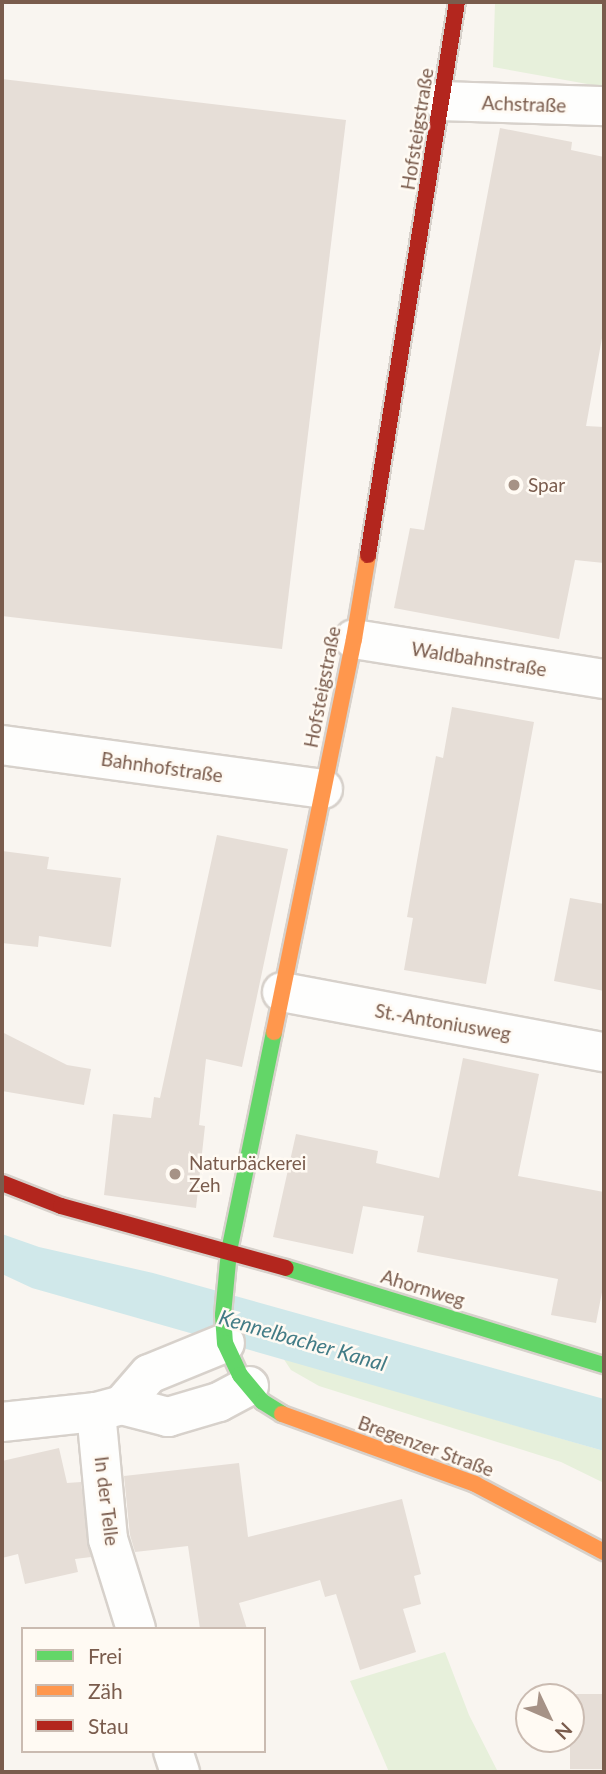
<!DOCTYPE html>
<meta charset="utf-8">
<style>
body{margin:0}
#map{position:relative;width:606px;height:1774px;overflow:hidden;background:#f9f5f0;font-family:Lato,sans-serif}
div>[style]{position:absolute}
.green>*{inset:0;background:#e7f0db}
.water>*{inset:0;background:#d0e8ea}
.building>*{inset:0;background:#e6ded7;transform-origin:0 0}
.roads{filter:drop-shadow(2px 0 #d7d1cb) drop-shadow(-2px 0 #d7d1cb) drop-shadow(0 2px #d7d1cb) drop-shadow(0 -2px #d7d1cb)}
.street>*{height:38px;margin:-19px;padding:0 19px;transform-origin:19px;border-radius:19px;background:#fefefd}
.fast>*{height:16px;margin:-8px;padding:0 8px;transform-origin:8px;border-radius:8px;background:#63d668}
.slow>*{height:16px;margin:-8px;padding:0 8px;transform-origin:8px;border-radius:8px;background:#ff974d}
.jam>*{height:16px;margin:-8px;padding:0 8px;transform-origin:8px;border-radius:8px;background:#b3261e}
.dots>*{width:19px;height:19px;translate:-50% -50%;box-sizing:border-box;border:4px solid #fffaf3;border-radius:50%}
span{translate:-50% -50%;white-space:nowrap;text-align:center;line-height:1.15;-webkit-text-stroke:5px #fffaf3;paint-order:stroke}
.street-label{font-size:19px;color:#7a5c4d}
.poi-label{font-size:19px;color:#7a5c4d}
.left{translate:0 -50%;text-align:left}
.water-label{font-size:21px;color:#437c86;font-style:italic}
.frame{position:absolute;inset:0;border:4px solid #7a5c4d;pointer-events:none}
.legend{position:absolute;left:21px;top:1627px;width:245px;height:126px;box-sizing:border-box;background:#fffaf3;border:2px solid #cabbb1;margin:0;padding:9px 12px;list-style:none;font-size:21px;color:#7a5c4d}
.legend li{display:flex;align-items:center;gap:14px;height:35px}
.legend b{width:35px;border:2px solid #cabbb1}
.north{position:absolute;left:515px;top:1683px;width:70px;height:70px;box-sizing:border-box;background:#fffaf3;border:2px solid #cabbb1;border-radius:50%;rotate:134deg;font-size:19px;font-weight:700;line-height:28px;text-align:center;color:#7a5c4d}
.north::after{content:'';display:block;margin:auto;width:24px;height:32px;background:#a69286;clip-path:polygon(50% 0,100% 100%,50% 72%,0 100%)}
</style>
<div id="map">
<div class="green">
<div style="clip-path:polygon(495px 2px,604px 2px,604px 87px,493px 67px)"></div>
<div style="clip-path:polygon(283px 1358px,604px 1451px,604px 1483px,561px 1462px,319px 1386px,291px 1370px)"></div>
<div style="clip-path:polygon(445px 1652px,469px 1715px,498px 1772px,389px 1772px,350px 1681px)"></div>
</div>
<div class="water">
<div style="clip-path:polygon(2px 1234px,39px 1247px,153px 1273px,604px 1399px,604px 1451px,32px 1288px,2px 1274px)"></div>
</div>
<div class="building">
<div style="clip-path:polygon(2px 79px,346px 120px,282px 649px,2px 616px)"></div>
<div style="clip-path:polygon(500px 128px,572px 142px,571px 150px,604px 157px,604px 327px,586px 426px,604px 427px,604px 563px,575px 560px,559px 639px,394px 608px,410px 528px,424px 530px)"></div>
<div style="clip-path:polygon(452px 707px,534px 722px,486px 984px,404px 970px,413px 918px,407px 917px,421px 838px,436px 756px,443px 758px)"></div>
<div style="clip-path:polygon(217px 835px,288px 849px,242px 1067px,206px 1059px,199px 1125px,205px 1126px,196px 1208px,104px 1195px,113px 1114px,151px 1118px,154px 1097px,160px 1098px)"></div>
<div style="clip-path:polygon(2px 851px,49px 857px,47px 869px,121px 878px,111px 947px,39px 936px,38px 947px,2px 943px)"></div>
<div style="clip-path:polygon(570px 898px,604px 904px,604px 991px,554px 981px)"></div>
<div style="clip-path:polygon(2px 1032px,67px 1065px,91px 1069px,84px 1105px,2px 1091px)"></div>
<div style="clip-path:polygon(463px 1058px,539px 1074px,518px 1176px,604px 1192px,604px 1282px,596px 1323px,551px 1315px,558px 1279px,417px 1252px,424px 1216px,363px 1206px,353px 1254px,273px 1237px,296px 1134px,378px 1151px,376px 1163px,439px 1178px)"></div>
<div style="clip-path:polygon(59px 1448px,67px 1483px,81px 1482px,91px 1557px,75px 1559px,78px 1572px,25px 1584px,18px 1554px,2px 1558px,2px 1461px)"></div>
<div style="clip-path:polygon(239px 1463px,248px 1537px,402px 1499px,421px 1574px,414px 1576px,421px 1604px,403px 1609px,416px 1652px,360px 1670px,336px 1594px,325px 1597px,320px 1580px,239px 1603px,247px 1629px,200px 1629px,188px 1546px,135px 1552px,130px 1535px,124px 1476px)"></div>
<div style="left:604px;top:1694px;width:75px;height:34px;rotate:90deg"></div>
</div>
<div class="roads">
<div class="street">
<div style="left:443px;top:101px;width:161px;rotate:1.8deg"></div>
<div style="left:354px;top:639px;width:253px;rotate:9.1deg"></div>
<div style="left:2px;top:745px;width:324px;rotate:7.8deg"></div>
<div style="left:282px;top:992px;width:328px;rotate:10.6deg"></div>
<div style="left:122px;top:1405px;width:41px;rotate:-48.9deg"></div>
<div style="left:149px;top:1374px;width:82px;rotate:-22.2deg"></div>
<div style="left:96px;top:1412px;width:128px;rotate:84.6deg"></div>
<div style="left:108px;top:1539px;width:94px;rotate:72.7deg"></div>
<div style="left:2px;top:1422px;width:95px;rotate:-6.1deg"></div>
<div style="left:96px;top:1412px;width:27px;rotate:-15deg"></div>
<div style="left:122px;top:1405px;width:48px;rotate:14.6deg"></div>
<div style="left:168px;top:1417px;width:53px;rotate:-16.4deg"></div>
<div style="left:219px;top:1402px;width:34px;rotate:-28deg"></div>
<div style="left:173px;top:1751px;width:22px;rotate:72deg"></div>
</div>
<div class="fast">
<div style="left:274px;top:1032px;width:224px;rotate:101.6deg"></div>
<div style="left:229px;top:1251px;width:64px;rotate:95.4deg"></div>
<div style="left:223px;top:1315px;width:28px;rotate:86deg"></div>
<div style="left:225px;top:1343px;width:35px;rotate:65deg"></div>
<div style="left:240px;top:1375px;width:35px;rotate:50deg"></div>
<div style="left:263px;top:1402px;width:22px;rotate:32deg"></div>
<div style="left:286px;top:1268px;width:332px;rotate:17deg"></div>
</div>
<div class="slow">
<div style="left:274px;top:1032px;width:401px;rotate:-78.5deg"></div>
<div style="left:354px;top:639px;width:85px;rotate:-80.5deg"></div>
<div style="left:282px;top:1414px;width:205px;rotate:19.9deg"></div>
<div style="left:475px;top:1484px;width:146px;rotate:27.8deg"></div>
</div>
<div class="jam">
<div style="left:368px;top:555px;width:560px;rotate:-80.86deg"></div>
<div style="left:2px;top:1183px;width:63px;rotate:21.3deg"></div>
<div style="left:61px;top:1206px;width:233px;rotate:15.4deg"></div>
</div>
</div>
<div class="dots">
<div style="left:514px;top:485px;background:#a69286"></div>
<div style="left:175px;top:1174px;background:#a69286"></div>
</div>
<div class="street-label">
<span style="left:524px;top:104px;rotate:2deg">Achstraße</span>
<span style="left:417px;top:129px;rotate:-81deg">Hofsteigstraße</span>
<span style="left:479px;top:659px;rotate:9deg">Waldbahnstraße</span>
<span style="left:322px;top:687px;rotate:-79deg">Hofsteigstraße</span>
<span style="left:162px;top:767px;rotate:8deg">Bahnhofstraße</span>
<span style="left:443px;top:1022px;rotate:10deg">St.-Antoniusweg</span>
<span style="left:423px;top:1288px;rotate:17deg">Ahornweg</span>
<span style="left:426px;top:1446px;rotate:20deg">Bregenzer Straße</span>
<span style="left:107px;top:1501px;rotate:83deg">In der Telle</span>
</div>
<div class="poi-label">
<span class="left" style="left:528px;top:485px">Spar</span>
<span class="left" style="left:189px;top:1174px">Naturbäckerei<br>Zeh</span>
</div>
<div class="water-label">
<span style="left:303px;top:1340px;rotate:16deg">Kennelbacher Kanal</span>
</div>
<div class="frame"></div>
<ul class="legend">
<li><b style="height:9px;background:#63d668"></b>Frei</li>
<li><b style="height:9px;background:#ff974d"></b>Zäh</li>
<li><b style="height:9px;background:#b3261e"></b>Stau</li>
</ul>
<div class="north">N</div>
</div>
